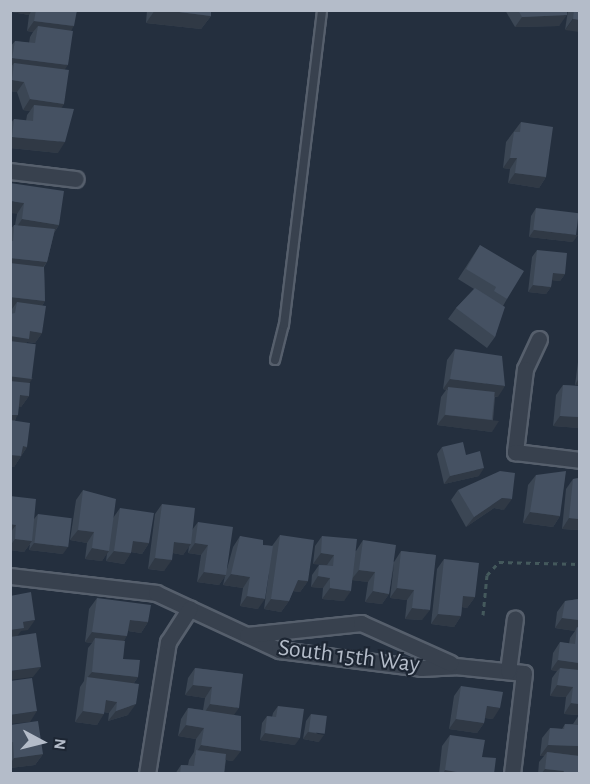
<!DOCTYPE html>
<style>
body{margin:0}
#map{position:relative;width:590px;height:784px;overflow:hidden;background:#242f3e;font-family:"Alegreya Sans",sans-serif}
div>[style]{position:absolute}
.path>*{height:3px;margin-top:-1.5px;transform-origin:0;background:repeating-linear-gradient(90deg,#44595c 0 4.5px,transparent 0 9px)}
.roads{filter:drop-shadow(2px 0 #565f6c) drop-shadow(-2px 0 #565f6c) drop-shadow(0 2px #565f6c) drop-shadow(0 -2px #565f6c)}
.lane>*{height:8px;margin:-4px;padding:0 4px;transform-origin:4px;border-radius:4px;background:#38414e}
.street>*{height:15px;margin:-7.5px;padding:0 7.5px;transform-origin:7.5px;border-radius:7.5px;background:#38414e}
.wall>*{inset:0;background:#3b4654}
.shaded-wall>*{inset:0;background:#303945}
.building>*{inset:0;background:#455162;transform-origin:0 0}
span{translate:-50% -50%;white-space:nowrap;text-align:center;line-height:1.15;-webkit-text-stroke:4.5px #1d2633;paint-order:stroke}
.street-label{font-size:24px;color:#b4bcc9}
.frame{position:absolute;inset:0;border:12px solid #b4bcc9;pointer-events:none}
.north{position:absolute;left:12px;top:712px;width:60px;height:60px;-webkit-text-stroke:4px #1d2633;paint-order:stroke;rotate:97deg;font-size:16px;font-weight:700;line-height:24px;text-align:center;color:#b4bcc9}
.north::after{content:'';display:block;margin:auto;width:21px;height:27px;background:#b4bcc9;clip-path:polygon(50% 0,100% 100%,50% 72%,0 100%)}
</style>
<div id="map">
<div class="path">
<div style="left:483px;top:615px;width:40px;rotate:-84.3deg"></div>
<div style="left:487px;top:575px;width:18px;rotate:-47deg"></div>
<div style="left:499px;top:562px;width:81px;rotate:1.4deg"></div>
</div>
<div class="roads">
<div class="lane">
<div style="left:275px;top:360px;width:36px;rotate:-76deg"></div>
<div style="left:284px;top:325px;width:317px;rotate:-83.1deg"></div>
</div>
<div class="street">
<div style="left:10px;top:171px;width:66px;rotate:6.9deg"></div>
<div style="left:539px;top:339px;width:33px;rotate:115deg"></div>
<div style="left:525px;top:369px;width:84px;rotate:96.9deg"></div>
<div style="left:515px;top:452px;width:65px;rotate:7deg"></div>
<div style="left:10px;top:576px;width:147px;rotate:6.6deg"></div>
<div style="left:156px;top:593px;width:136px;rotate:24.9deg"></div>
<div style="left:279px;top:650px;width:143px;rotate:7.2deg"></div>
<div style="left:421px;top:668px;width:34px;rotate:-3deg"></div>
<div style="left:455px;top:666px;width:69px;rotate:5.8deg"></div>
<div style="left:524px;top:673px;width:102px;rotate:96.8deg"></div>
<div style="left:247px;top:635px;width:115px;rotate:-6deg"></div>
<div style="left:361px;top:623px;width:98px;rotate:24.2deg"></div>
<div style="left:508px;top:671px;width:53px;rotate:-82.5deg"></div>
<div style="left:147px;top:774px;width:134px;rotate:-81deg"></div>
<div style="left:168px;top:642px;width:40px;rotate:-57.1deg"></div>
</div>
</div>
<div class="wall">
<div style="clip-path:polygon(12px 10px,77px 10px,71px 31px,65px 69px,64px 104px,61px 108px,58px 153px,10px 148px,10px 124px,14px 119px,26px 121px,27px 115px,30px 111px,23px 110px,17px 92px,10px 91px,10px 47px,15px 41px,29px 43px,30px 37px,33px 32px,27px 31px,29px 15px,12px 12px)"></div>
<div style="clip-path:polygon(147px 10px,211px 10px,211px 16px,201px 29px,146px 23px)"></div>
<div style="clip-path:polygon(505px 10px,567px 10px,559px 26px,515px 27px)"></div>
<div style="clip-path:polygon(568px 10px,579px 10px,565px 30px)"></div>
<div style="clip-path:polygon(521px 122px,546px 177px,539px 188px,508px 183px,510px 169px,503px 168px,506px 142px)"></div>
<div style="clip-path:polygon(10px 183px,59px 225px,54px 233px,47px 262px,44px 267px,45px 301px,42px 306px,42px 333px,35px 343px,27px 342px,26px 343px,29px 383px,29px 396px,21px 407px,19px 406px,15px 421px,27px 447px,14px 467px,10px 466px,10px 312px,12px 309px,10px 309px,10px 230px,14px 225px,15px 225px,17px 214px)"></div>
<div style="clip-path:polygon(536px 208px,573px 242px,529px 237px,531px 216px)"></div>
<div style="clip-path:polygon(480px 245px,507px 299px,503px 306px,495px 337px,487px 348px,448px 319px,456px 308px,474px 289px,458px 279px)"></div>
<div style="clip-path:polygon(537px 250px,565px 274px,560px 281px,552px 280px,551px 287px,546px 294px,528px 292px,532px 257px)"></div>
<div style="clip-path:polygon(455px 349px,498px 397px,495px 397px,492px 432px,437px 425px,441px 397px,446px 390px,443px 389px,447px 360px)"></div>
<div style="clip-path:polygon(579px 360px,579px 385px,575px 385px,578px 362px)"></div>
<div style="clip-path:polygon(563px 385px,579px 386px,579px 428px,553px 426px,556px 395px)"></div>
<div style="clip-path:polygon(442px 447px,466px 455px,479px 476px,444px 484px,437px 454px)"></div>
<div style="clip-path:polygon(536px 475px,560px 516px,553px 527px,523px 523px,528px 485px)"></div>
<div style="clip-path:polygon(579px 478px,579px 530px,562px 529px,566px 489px,573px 479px)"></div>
<div style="clip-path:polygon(83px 490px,113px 518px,120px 508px,149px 543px,142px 554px,131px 552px,124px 564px,106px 561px,107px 553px,102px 561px,85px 559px,87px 543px,70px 540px,76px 500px)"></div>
<div style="clip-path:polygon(458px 490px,504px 510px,494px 508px,466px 527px,451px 500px)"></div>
<div style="clip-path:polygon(10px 496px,34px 519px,38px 514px,63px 554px,29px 550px,30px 544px,24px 552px,10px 550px)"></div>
<div style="clip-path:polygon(162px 504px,192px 530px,198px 522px,227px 569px,233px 547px,240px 536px,263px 545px,272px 546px,280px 535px,308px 581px,300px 592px,293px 591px,289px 601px,281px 612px,264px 609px,269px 572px,258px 609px,240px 606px,243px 588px,223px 585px,225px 576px,219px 585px,197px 582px,201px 555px,188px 553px,189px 546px,183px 555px,173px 553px,164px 571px,148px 569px,155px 514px)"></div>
<div style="clip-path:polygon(322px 536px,356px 551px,363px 540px,394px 562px,401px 551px,436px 555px,422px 620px,405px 619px,407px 600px,390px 598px,394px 564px,389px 594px,382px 604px,365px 602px,368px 582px,352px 580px,344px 601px,322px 599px,323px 588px,311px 587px,312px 575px,319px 565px,327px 565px,313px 564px,315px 546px)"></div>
<div style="clip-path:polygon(444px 559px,475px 597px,467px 608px,462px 607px,461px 616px,454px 627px,431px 624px,437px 569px)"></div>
<div style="clip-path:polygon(97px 598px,148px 622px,141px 633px,128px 631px,124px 641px,123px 659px,138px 677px,134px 683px,128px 715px,108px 721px,109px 713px,104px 712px,97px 725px,75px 722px,80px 687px,84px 681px,88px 648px,92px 643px,85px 642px,89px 609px)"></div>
<div style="clip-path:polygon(579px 599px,579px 774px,538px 774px,539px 762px,544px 756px,540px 756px,542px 738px,550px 728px,562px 729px,565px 724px,573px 724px,579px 715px,564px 714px,566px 697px,550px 696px,552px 678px,557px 671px,551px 670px,553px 653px,560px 642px,569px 644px,570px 638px,575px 631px,555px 628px,557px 612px,565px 601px)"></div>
<div style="clip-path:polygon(195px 668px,243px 674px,234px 715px,233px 761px,226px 760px,224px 774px,175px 774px,181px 765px,188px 765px,189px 760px,194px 752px,196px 739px,178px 736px,181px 719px,188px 708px,203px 710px,205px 698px,185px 695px,188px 678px)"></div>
<div style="clip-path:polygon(461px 686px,493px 719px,485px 718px,484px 723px,477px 733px,449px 729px,454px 696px)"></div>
<div style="clip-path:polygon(278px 706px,295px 745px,260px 740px,262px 723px,267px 716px,272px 717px,273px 713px)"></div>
<div style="clip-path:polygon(311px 714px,319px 742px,303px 739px,306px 721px)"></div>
<div style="clip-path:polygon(10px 725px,43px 754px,35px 765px,10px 768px)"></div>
<div style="clip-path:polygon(450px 735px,482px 757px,494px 774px,439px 774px,442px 746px)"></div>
</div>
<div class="shaded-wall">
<div style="clip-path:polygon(13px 10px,32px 10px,29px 15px,12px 12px)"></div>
<div style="clip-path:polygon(155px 10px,163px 10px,211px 16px,201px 29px,146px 23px)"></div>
<div style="clip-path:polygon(567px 15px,559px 26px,515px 27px,522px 17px)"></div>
<div style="clip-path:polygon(573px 19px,579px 20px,579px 32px,565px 30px)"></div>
<div style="clip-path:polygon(34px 21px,74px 26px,67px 37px,38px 26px,33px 32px,27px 31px)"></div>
<div style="clip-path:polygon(12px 58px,68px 65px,61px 75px,14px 63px,10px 68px,10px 60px)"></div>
<div style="clip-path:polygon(12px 80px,24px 82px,17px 92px,10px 91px,10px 82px)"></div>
<div style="clip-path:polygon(30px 99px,64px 104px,57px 114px,34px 105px,30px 111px,23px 110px)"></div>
<div style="clip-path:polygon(12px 137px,65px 142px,58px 153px,10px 148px,10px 139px)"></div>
<div style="clip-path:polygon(510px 158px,517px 158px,510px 169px,503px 168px)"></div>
<div style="clip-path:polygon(515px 173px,546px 177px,539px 188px,508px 183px)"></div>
<div style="clip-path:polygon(10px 201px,24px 203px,17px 214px,10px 213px)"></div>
<div style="clip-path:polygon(22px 219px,59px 225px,52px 235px,15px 230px)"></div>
<div style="clip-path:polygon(534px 230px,578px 235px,573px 242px,529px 237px)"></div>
<div style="clip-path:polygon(10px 258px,47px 262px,39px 272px,10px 269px)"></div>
<div style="clip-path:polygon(553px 273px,565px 274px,560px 281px,548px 280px)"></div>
<div style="clip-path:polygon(533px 285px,551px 287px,546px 294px,528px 292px)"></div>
<div style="clip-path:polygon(10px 297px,45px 301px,38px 312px,17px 302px,12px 309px,10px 309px)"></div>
<div style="clip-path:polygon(30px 331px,42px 333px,35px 343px,27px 342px,21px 350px,10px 348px,10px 336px)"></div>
<div style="clip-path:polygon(10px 376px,33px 378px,25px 389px,10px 387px)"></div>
<div style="clip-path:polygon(579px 378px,579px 385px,575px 385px)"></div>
<div style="clip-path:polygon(450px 379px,505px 386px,498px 397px,447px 390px,448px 387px,446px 390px,443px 389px)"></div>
<div style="clip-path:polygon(20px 395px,29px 396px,21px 407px,13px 406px)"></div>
<div style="clip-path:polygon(10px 415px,18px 415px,11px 426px,10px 426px)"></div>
<div style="clip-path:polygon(445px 415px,499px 421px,492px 432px,437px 425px)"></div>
<div style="clip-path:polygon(560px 416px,579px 417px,579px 428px,553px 426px)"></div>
<div style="clip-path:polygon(23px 446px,27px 447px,14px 467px,10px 466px,10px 455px)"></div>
<div style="clip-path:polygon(484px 468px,479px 476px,444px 484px,450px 476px)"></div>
<div style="clip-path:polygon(502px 498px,512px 499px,504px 510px,494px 508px,466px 527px,474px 517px)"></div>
<div style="clip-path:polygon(530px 512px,560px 516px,553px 527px,523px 523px)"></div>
<div style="clip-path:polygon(569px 518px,579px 519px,579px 530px,562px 529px)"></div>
<div style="clip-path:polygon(10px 524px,16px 525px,10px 533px)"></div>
<div style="clip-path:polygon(78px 530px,94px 532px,87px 543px,70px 540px)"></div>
<div style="clip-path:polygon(15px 539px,32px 541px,24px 552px,10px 550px,10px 546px)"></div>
<div style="clip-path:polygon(133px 541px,149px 543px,142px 554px,125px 551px)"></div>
<div style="clip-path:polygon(174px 542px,191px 544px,183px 555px,167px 552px)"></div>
<div style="clip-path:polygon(34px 543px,68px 547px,63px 554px,29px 550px)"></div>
<div style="clip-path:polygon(195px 543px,208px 545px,201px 555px,188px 553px)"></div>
<div style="clip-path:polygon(92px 548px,109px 551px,102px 561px,85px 559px)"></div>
<div style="clip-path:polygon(114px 551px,131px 553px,124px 564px,106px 561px)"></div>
<div style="clip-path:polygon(321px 553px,334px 555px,327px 565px,313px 564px)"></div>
<div style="clip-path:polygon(155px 558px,172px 560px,164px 571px,148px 569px)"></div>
<div style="clip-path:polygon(359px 570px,375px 572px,368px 582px,351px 580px)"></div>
<div style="clip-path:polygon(204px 572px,226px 575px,219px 585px,197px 582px)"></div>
<div style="clip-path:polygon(231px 574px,250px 577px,243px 588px,223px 585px)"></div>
<div style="clip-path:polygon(318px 576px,330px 578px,323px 588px,311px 587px)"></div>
<div style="clip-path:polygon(298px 580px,308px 581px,300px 592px,291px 591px)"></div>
<div style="clip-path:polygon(330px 588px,351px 591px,344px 601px,322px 599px)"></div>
<div style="clip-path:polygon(397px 588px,414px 590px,407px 600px,390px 598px)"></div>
<div style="clip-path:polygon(373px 591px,389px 594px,382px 604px,365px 602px)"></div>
<div style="clip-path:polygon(247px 596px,265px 599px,258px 609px,240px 606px)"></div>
<div style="clip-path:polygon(463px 596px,475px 597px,467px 608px,456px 606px)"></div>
<div style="clip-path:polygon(271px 599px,289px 601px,281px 612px,264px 609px)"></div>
<div style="clip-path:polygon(412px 608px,430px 610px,422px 620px,405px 619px)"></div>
<div style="clip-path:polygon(438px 614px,461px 616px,454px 627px,431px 624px)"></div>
<div style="clip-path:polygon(562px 618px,579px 620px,579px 632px,577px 627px,575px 631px,555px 628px)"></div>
<div style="clip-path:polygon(35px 620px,28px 630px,21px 631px,16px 638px,10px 639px,10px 630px,23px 622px)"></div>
<div style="clip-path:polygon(130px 620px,148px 622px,141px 633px,122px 630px)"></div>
<div style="clip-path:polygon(92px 632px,127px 636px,120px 647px,95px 638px,92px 643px,85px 642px)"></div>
<div style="clip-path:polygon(558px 660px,579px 663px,579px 674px,560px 668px,557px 671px,551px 670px)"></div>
<div style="clip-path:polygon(41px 667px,33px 677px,10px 680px,10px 671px)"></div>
<div style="clip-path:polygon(92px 672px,138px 677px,131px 687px,87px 678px)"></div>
<div style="clip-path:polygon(193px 685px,212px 687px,205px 698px,185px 695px)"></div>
<div style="clip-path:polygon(557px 685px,573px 687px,566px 697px,550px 696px)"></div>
<div style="clip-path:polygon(106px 700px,117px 702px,109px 713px,98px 711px)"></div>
<div style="clip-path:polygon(571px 703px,579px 704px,579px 715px,564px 714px)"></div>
<div style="clip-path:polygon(136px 704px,128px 715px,108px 721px,116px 711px)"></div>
<div style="clip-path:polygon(210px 704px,239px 708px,231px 719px,203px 715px)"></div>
<div style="clip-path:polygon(487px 706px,500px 708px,493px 719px,479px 717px)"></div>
<div style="clip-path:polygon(37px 711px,30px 722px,10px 724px,10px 715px)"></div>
<div style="clip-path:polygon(83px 711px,104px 714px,97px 725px,75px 722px)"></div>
<div style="clip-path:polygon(456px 719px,484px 723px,477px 733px,449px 729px)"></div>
<div style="clip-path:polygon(186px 725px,204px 728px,196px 739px,178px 736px)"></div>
<div style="clip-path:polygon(308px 732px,324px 735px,319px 742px,303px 739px)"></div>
<div style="clip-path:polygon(265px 733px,300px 738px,295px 745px,260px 740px)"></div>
<div style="clip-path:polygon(201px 745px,241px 751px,233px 761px,195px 755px,196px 753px)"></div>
<div style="clip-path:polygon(548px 745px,579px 746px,579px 756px,547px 752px,544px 756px,540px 756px)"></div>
<div style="clip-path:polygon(43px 754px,35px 765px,10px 768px,10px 764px,14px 758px)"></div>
<div style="clip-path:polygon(545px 769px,564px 771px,562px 774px,541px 774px)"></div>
<div style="clip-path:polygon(445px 770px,469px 774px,443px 774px)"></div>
</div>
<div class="building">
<div style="clip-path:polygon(36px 10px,77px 10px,74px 26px,34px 21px)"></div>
<div style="clip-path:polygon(163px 10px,211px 10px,211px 16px)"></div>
<div style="clip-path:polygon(518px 10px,567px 10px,567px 15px,522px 17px)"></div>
<div style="clip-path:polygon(574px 10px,579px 10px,579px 20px,573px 19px)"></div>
<div style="clip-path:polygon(38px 26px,73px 31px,68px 65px,12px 58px,15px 41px,35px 43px)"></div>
<div style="clip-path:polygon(14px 63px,69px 70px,64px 104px,30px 99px,24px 82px,12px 80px)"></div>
<div style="clip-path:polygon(34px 105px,74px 109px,65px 142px,12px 137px,14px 119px,33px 121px)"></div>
<div style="clip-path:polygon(521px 122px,553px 127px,546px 177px,515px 173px,517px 158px,510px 158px,514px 132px,520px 132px)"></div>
<div style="clip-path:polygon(10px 183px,64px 191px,59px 225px,22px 219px,24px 203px,10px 201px)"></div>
<div style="left:536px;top:208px;width:43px;height:22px;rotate:7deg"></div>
<div style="clip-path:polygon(14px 225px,55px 229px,47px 262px,10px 258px,10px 241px,13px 241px)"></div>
<div style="clip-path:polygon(480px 245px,524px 271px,507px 299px,494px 291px,496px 287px,466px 269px)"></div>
<div style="clip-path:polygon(537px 250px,567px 253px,565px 274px,553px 273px,551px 287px,533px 285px)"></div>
<div style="clip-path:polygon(10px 263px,44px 267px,45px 301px,10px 297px)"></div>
<div style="clip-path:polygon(475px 288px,505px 307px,495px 337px,456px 308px)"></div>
<div style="clip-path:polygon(17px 302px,46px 306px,42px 333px,30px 331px,29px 339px,10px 336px,10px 314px,15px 313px)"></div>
<div style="left:10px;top:341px;width:26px;height:35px;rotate:7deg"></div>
<div style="clip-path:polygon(455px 349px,502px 356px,505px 386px,450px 379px)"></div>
<div style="clip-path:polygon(10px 381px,30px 383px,29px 396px,20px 395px,18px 415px,10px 415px)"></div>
<div style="clip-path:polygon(563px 385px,579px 386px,579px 417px,560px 416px)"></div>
<div style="left:448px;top:387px;width:47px;height:28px;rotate:6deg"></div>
<div style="clip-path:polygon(10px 420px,30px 423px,27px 447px,23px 446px,21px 456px,10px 455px)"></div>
<div style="clip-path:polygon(463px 442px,466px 455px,480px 451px,484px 468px,450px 476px,442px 447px)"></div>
<div style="clip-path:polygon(500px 471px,515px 473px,512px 499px,502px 498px,474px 517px,458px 490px)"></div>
<div style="clip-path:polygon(566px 471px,560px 516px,530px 512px,536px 475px)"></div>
<div style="clip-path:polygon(579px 478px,579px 519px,569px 518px,573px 479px)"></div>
<div style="clip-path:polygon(83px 490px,116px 499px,109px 551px,92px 548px,94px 532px,78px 530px)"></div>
<div style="clip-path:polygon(10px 496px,36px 499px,32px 541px,15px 539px,16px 525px,10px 524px)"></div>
<div style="clip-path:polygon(162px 504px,195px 508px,191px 544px,174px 542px,172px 560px,155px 558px)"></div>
<div style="clip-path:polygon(120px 508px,154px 513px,149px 543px,133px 541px,131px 553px,114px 551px)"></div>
<div style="left:38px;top:514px;width:34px;height:29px;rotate:7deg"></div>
<div style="clip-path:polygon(198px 522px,233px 527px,226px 575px,204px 572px,208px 545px,195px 543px)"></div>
<div style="clip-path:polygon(280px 535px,314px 540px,308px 581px,298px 580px,289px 601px,271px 599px)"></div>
<div style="clip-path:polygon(240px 536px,263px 540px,263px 545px,273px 546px,265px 599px,247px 596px,250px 577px,231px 574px)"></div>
<div style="clip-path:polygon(322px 536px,357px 539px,351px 591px,330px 588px,330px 578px,318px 576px,319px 565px,333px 566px,334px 555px,321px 553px)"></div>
<div style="clip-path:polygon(363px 540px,396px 545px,389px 594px,373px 591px,375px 572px,359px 570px)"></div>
<div style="clip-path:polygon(401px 551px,436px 555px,430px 610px,412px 608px,414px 590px,397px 588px)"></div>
<div style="clip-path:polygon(444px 559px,479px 563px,475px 597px,463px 596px,461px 616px,438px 614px)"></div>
<div style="clip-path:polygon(31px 592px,35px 620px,23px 622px,24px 628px,10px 630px,10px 596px)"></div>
<div style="clip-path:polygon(97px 598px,151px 605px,148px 622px,130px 620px,127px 636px,92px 632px)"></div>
<div style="clip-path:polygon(579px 599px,579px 620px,562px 618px,565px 601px)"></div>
<div style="clip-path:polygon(577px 627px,579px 628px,579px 663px,558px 660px,560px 642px,575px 644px)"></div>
<div style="clip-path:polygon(36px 633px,41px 667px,10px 671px,10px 637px)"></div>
<div style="clip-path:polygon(95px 638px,125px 641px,123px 659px,140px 660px,138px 677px,92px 672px)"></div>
<div style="clip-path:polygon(195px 668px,243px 674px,239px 708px,210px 704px,212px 687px,193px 685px)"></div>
<div style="clip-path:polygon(560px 668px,579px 670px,579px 704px,571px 703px,573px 687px,557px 685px)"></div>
<div style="clip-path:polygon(87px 677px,139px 684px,136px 704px,116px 711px,117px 702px,106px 700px,104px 714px,83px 711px)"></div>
<div style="clip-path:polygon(32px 678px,37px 711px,10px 715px,10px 681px)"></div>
<div style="clip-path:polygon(461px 686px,503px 692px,500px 708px,487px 706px,484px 723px,456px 719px)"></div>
<div style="clip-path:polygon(278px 706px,304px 709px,300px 738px,265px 733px,267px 716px,276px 717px)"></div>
<div style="clip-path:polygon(188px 708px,241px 716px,241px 751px,201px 745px,204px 728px,186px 725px)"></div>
<div style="left:311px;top:714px;width:16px;height:18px;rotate:7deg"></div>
<div style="clip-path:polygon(579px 718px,579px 746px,548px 745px,550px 728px,564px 729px,565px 724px,578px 725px)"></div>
<div style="clip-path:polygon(38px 721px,43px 754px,14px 758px,13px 742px,10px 743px,10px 725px)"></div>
<div style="clip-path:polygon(450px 735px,485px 740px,482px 757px,496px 758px,494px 774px,469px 774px,445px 770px)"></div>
<div style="clip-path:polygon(196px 750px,226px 754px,224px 774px,180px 774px,181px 765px,194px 766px)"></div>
<div style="clip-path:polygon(547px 752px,579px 756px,579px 774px,563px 774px,564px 771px,545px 769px)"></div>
</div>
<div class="street-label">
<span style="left:349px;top:657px;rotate:7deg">South 15th Way</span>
</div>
<div class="frame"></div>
<div class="north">N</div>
</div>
